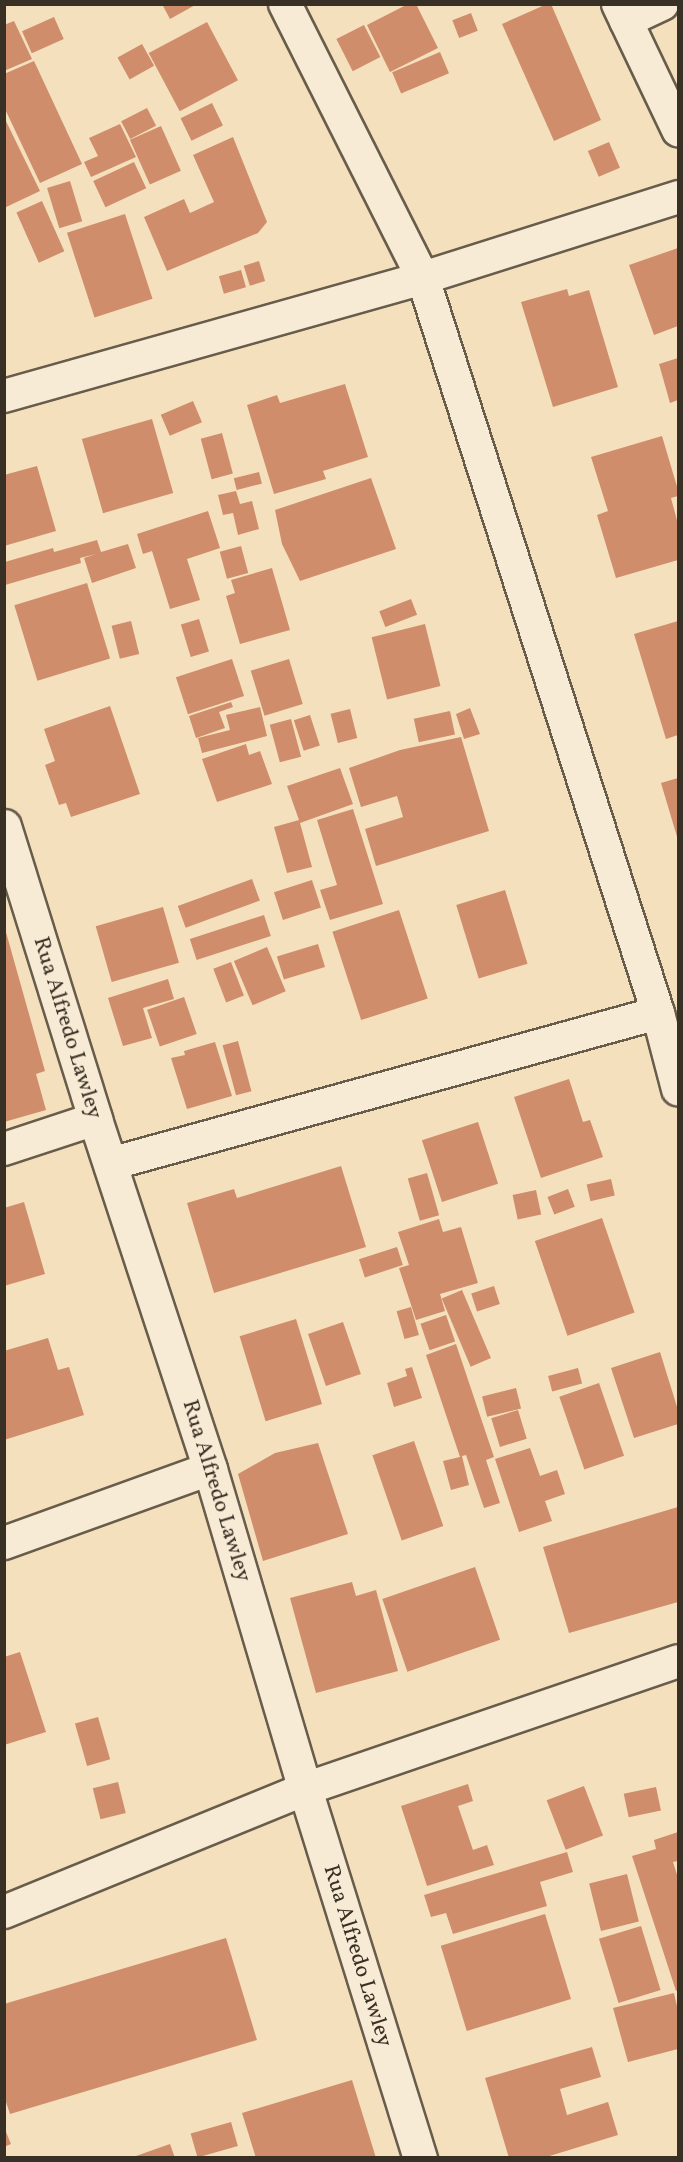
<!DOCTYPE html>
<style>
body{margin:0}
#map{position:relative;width:683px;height:2162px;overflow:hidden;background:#f5e0be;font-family:Vollkorn,serif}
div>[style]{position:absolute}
.building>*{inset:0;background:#cf8d6b;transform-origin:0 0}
.roads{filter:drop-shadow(2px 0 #685c4b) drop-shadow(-2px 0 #685c4b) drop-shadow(0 2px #685c4b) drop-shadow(0 -2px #685c4b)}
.street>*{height:32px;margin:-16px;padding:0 16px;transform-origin:16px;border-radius:16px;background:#f8ebd5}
.secondary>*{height:33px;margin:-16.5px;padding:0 16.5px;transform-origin:16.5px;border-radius:16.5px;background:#f8ebd5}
span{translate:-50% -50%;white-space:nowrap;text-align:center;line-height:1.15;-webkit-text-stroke:4.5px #f8ebd5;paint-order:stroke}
.street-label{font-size:22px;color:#393025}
.frame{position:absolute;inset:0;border:6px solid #393025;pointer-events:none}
</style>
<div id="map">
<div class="building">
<div style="clip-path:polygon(162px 4px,197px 4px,170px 19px)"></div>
<div style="clip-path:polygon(408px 4px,416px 4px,438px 48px,390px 72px,367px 25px)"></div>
<div style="clip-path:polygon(547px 4px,551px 4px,601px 120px,554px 141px,502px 24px)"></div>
<div style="left:471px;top:13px;width:19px;height:20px;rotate:69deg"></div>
<div style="left:54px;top:17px;width:24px;height:35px;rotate:66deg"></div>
<div style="clip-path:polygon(14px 21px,32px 59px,4px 71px,4px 25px)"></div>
<div style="left:207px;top:22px;width:66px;height:66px;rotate:62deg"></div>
<div style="left:364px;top:25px;width:36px;height:31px;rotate:63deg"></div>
<div style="left:142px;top:44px;width:25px;height:28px;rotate:61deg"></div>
<div style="left:440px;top:52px;width:23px;height:52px;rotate:67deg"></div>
<div style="clip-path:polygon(34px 61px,82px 164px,40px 183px,4px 107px,4px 74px)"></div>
<div style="left:212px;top:103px;width:25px;height:35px;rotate:64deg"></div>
<div style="left:147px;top:108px;width:20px;height:29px;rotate:63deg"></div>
<div style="clip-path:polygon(4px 117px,40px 191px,4px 208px)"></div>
<div style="clip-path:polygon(120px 124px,136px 157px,91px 177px,84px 162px,98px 156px,89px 138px)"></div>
<div style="left:161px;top:126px;width:49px;height:34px;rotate:66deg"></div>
<div style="clip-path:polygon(233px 137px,267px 222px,258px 233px,167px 271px,144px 217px,184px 199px,190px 213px,214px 202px,193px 155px)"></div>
<div style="left:609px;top:142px;width:28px;height:23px;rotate:67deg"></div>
<div style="left:134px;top:162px;width:29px;height:45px;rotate:65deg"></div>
<div style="left:70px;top:181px;width:42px;height:24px;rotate:73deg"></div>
<div style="left:42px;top:201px;width:55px;height:28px;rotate:66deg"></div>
<div style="left:125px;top:214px;width:89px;height:61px;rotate:72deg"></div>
<div style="clip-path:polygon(678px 248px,678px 326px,654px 335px,629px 265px)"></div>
<div style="left:259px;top:261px;width:21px;height:16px;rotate:73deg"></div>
<div style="left:241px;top:270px;width:18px;height:23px;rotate:74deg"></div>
<div style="clip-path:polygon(567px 289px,569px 296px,589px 290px,618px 387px,553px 407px,521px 302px)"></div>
<div style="clip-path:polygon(678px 358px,678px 400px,670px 403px,659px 364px)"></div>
<div style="clip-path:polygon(345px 384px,368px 457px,323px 471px,326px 479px,274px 494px,247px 405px,277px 395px,280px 403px)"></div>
<div style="left:193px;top:401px;width:23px;height:35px;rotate:67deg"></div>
<div style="left:152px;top:419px;width:77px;height:73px;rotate:74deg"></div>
<div style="left:222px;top:433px;width:42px;height:22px;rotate:75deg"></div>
<div style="clip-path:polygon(662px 436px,678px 490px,678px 496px,671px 498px,678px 524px,678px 560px,616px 578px,597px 515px,608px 511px,591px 457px)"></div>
<div style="clip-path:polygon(37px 466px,56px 531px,4px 546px,4px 475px)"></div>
<div style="left:259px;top:472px;width:12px;height:26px;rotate:76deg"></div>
<div style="clip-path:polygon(371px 478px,396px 549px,300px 581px,282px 544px,275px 510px)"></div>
<div style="clip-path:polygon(236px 491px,240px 504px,252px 501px,259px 529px,238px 535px,233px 513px,223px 515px,218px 495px)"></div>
<div style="clip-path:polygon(208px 511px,220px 548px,187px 559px,200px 600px,170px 609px,152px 551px,143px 554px,137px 534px)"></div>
<div style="clip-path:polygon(97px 540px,101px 552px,128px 544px,136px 568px,92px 583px,84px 558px,96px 554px,80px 558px,81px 563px,5px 585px,5px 562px,53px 548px,54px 552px)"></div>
<div style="left:241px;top:546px;width:28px;height:22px;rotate:75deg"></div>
<div style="clip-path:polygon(272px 568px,290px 630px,240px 644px,226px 596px,235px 593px,231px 580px)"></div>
<div style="left:87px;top:583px;width:79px;height:76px;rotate:73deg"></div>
<div style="left:411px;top:599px;width:17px;height:34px;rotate:69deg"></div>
<div style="left:199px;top:619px;width:34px;height:19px;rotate:73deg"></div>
<div style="left:131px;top:621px;width:34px;height:20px;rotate:76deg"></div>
<div style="clip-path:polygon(678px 621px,678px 735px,666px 739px,634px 634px)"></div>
<div style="left:425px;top:624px;width:64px;height:55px;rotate:76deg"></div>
<div style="left:232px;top:659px;width:39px;height:59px;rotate:72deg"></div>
<div style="left:289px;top:659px;width:47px;height:40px;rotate:73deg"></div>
<div style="clip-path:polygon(231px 702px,233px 707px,219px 712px,225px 728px,196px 738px,189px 716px)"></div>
<div style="clip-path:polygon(110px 706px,140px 794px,71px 817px,66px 803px,59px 805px,45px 765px,55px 761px,44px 729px)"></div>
<div style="clip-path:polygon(260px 707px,267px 736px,202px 753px,198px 738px,230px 730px,226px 715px)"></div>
<div style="clip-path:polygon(470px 708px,480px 734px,464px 739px,456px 714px)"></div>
<div style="left:350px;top:709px;width:30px;height:20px;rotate:76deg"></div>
<div style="left:450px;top:711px;width:24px;height:37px;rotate:78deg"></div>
<div style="left:310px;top:715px;width:32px;height:17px;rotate:72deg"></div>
<div style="left:291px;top:719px;width:39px;height:22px;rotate:75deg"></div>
<div style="clip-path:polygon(461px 737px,489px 831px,376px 866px,365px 829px,403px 817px,397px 796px,361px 807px,349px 768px,400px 750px)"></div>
<div style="clip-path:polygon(246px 744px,249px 755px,260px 751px,272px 784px,217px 802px,202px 759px)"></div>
<div style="clip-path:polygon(340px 768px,353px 804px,300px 823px,312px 867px,287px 873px,274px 827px,299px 820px,287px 786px)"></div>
<div style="clip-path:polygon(678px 778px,678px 840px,661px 783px)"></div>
<div style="clip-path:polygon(353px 809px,383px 904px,330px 920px,320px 890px,337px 885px,317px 820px)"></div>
<div style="left:252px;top:879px;width:23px;height:79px;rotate:70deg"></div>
<div style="left:312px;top:880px;width:29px;height:40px;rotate:72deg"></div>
<div style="left:505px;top:890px;width:77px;height:51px;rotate:73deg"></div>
<div style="left:163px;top:907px;width:58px;height:70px;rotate:74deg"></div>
<div style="left:399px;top:910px;width:93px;height:70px;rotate:72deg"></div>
<div style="left:264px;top:915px;width:22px;height:78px;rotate:72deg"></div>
<div style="clip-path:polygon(4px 925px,45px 1071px,36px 1074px,46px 1110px,4px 1122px)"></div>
<div style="left:318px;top:944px;width:24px;height:43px;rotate:73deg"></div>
<div style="left:267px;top:947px;width:48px;height:36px;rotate:67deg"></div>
<div style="left:231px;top:962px;width:36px;height:19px;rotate:69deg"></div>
<div style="clip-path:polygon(168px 979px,174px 999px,143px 1008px,152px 1038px,123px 1046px,108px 998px)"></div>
<div style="left:184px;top:997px;width:39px;height:39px;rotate:71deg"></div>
<div style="left:238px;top:1041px;width:52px;height:16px;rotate:75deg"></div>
<div style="clip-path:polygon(215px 1042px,232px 1096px,187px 1109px,171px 1058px,185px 1055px,184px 1051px)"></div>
<div style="clip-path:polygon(569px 1079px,583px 1122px,590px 1120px,603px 1157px,541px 1178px,514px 1097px)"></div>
<div style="left:478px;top:1122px;width:65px;height:59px;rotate:72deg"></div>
<div style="clip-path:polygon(341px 1166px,366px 1247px,214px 1293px,187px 1203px,234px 1189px,237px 1198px)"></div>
<div style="left:427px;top:1173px;width:44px;height:20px;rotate:74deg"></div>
<div style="left:611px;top:1179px;width:17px;height:25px;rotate:77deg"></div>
<div style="left:568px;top:1189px;width:19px;height:22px;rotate:69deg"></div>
<div style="left:536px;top:1190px;width:25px;height:24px;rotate:78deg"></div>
<div style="clip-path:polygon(24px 1202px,45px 1274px,4px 1286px,4px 1208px)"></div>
<div style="left:602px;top:1218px;width:100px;height:71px;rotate:71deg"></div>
<div style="clip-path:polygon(439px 1219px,443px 1232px,461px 1227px,478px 1283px,440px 1294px,445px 1311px,416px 1320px,399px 1268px,409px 1265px,398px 1232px)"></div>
<div style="left:397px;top:1247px;width:19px;height:40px;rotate:72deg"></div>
<div style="left:494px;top:1286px;width:19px;height:24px;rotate:72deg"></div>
<div style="left:462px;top:1290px;width:74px;height:22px;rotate:67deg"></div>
<div style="left:411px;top:1307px;width:29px;height:15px;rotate:74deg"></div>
<div style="left:446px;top:1315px;width:28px;height:27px;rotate:71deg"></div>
<div style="left:296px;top:1319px;width:89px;height:59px;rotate:73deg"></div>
<div style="left:343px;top:1322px;width:55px;height:37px;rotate:71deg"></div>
<div style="clip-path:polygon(48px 1338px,58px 1370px,69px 1367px,84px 1415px,4px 1440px,4px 1351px)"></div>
<div style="clip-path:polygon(456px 1344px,494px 1457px,486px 1460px,500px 1503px,484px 1508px,466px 1455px,462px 1456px,469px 1485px,451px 1490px,443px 1461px,460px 1457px,426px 1355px)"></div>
<div style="clip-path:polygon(660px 1352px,678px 1410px,678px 1424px,634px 1438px,611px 1368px)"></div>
<div style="clip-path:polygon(412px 1367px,422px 1398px,394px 1407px,387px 1383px,407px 1376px,405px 1369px)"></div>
<div style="left:578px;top:1368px;width:16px;height:31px;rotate:75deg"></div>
<div style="left:599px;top:1383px;width:77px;height:42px;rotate:71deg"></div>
<div style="left:516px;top:1388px;width:21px;height:35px;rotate:76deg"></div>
<div style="left:518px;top:1410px;width:30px;height:28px;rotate:73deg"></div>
<div style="left:414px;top:1441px;width:90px;height:44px;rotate:71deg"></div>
<div style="clip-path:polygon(318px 1443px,348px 1534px,263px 1561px,238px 1474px,275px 1453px)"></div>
<div style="clip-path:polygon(530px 1448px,540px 1476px,557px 1470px,565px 1494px,545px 1501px,552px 1521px,519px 1532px,495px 1459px)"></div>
<div style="clip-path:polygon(678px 1507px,678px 1602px,569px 1633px,543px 1547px)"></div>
<div style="left:475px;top:1567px;width:77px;height:98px;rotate:71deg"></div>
<div style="clip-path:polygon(352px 1582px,356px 1596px,376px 1590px,398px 1671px,316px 1693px,290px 1598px)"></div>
<div style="clip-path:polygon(20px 1652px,46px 1732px,4px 1745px,4px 1657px)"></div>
<div style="left:98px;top:1717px;width:44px;height:24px;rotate:74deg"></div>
<div style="left:118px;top:1782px;width:32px;height:26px;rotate:76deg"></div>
<div style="clip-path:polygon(468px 1784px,473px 1801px,458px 1806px,473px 1850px,487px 1845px,494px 1865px,427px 1886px,401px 1806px)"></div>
<div style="left:584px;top:1786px;width:53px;height:40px;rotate:69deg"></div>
<div style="left:656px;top:1787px;width:24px;height:33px;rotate:78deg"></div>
<div style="clip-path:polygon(678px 1832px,678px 1861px,673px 1862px,678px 1878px,678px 1990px,676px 1991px,632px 1856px,656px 1849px,654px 1840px)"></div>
<div style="clip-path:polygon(567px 1852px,573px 1872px,540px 1882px,547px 1906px,453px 1934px,446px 1913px,431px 1917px,424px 1895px)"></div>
<div style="left:627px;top:1874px;width:49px;height:39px;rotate:76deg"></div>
<div style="left:545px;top:1914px;width:89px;height:109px;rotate:73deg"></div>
<div style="left:641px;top:1926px;width:67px;height:44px;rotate:73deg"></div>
<div style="clip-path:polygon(226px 1938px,257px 2040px,10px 2114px,4px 2096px,4px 2004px)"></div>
<div style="clip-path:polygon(674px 1993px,678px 2011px,678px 2049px,628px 2062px,613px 2008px)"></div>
<div style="clip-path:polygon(592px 2047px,601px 2077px,560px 2089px,567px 2115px,608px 2102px,618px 2135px,543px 2158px,509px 2158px,485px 2078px)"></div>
<div style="clip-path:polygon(352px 2080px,376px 2158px,256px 2158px,242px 2113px)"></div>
<div style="left:231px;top:2122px;width:25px;height:42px;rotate:74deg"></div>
<div style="clip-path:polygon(4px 2127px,11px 2144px,4px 2147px)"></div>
<div style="clip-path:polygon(170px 2144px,175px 2158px,133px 2158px,133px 2157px)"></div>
</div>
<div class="roads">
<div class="street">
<div style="left:285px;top:4px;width:307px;rotate:63.3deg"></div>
<div style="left:423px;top:278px;width:772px;rotate:72.27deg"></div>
<div style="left:658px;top:1013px;width:79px;rotate:75.3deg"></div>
<div style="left:618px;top:4px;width:140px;rotate:64.5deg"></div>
<div style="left:626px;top:21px;width:40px;rotate:-25deg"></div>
<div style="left:4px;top:396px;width:435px;rotate:-15.7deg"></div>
<div style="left:423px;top:278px;width:268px;rotate:-17.6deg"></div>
<div style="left:4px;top:1149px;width:96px;rotate:-18.2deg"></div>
<div style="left:110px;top:1164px;width:568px;rotate:-15.41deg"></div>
<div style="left:4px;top:1543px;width:219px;rotate:-19.8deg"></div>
<div style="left:4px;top:1912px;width:325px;rotate:-22.2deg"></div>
<div style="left:305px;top:1789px;width:394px;rotate:-18.9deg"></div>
</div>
<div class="secondary">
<div style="left:4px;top:826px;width:307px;rotate:72.7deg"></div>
<div style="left:95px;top:1119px;width:368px;rotate:71.8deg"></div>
<div style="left:210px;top:1469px;width:334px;rotate:73.5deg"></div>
<div style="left:305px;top:1789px;width:387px;rotate:72.7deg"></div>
</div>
</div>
<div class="street-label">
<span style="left:67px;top:1028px;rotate:73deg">Rua Alfredo Lawley</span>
<span style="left:216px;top:1491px;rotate:73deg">Rua Alfredo Lawley</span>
<span style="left:357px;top:1956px;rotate:73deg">Rua Alfredo Lawley</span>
</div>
<div class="frame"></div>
</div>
